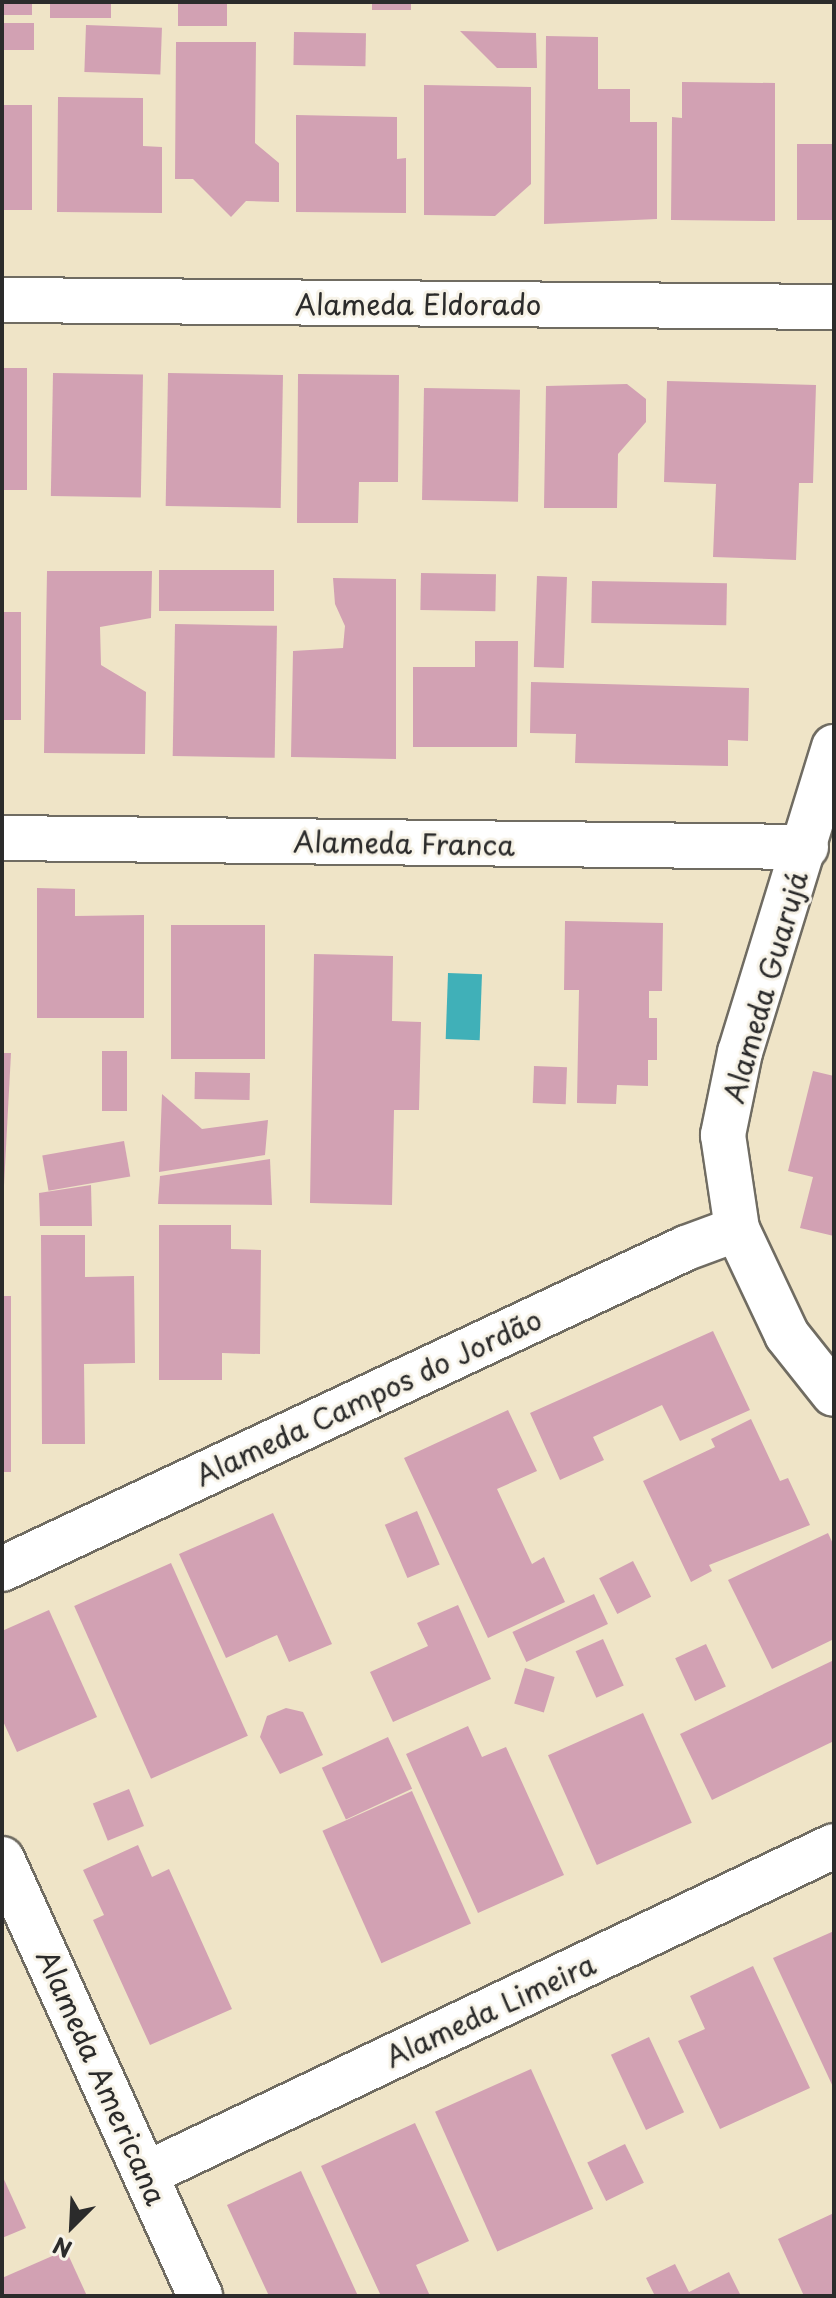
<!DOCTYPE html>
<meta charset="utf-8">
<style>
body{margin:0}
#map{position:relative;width:836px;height:2298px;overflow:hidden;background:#efe4c7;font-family:"Playpen Sans",sans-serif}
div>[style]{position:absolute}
.water>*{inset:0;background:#40b0b8;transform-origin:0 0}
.building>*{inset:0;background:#d2a1b3;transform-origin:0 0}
.roads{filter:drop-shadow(2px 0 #706c62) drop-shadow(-2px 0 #706c62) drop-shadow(0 2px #706c62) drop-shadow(0 -2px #706c62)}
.minor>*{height:44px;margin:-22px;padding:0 22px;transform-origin:22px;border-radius:22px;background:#fff}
span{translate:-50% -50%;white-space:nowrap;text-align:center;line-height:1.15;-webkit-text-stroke:6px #f7f3e8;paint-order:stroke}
.street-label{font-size:28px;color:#2b2b2b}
.frame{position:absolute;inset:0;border:4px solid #2b2b2b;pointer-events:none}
.north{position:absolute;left:32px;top:2186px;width:80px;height:80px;-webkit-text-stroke:6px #f7f3e8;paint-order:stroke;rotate:204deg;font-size:22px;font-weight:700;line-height:32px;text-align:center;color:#2b2b2b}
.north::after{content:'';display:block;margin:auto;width:28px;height:36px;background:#2b2b2b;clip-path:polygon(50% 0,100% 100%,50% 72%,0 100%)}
</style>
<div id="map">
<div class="water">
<div style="left:448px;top:973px;width:34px;height:66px;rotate:2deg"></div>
</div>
<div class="building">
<div style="left:2px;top:2px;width:30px;height:13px"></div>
<div style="left:50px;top:2px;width:61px;height:16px"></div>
<div style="left:178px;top:2px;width:49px;height:24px"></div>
<div style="left:372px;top:2px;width:39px;height:8px"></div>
<div style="left:2px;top:23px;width:32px;height:27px"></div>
<div style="left:86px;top:25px;width:76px;height:47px;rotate:2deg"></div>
<div style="clip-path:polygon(460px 31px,536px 33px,537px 68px,497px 68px)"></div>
<div style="left:294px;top:32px;width:72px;height:33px;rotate:1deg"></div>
<div style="clip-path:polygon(546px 36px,598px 37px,598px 89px,630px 89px,630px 122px,657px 122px,657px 219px,544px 224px)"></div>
<div style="clip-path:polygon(176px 42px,256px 42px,255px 143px,279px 163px,279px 202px,246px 201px,231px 217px,193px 179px,175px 179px)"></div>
<div style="clip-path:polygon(682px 82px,775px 83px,775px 221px,671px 220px,672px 117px,682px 118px)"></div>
<div style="clip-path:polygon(424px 85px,531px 87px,531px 184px,495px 216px,424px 215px)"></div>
<div style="clip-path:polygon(58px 97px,143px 98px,143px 146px,162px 147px,162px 213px,57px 212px)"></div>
<div style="left:2px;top:105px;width:30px;height:105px"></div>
<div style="clip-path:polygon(296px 115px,397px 117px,397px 159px,406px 158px,406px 213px,296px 212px)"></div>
<div style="left:797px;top:144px;width:37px;height:76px"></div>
<div style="left:2px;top:368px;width:25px;height:122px"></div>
<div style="left:53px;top:373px;width:90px;height:123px;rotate:1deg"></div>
<div style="left:168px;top:373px;width:115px;height:133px;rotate:1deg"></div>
<div style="clip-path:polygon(298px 374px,399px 375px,398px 482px,359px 482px,358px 523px,297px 523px)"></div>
<div style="clip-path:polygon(667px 381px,816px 385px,813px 483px,799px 483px,796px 560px,713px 557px,716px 484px,664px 482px)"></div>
<div style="clip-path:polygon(627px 384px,646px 399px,646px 422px,618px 454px,617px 508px,544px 508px,546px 386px)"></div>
<div style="left:424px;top:388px;width:96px;height:112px;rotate:1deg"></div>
<div style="left:159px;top:570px;width:115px;height:41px"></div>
<div style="clip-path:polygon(47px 571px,152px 571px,151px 618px,100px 627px,101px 665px,146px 692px,145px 754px,44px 753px)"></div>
<div style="left:421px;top:573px;width:75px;height:37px;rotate:1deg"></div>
<div style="left:537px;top:576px;width:30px;height:91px;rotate:2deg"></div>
<div style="clip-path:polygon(333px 578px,396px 579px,396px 759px,291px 757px,293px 651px,343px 648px,345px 626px,335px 604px)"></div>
<div style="left:592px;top:581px;width:135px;height:42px;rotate:1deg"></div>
<div style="left:2px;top:612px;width:19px;height:108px"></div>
<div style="left:175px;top:624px;width:102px;height:132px;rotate:1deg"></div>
<div style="clip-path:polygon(475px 641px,518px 641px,517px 747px,413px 747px,413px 667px,475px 667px)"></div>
<div style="clip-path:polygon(531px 682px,749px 688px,748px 741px,728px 740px,728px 766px,575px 763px,576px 734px,530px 733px)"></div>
<div style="clip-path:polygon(37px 888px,75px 889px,75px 916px,144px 915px,144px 1018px,37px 1018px)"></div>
<div style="clip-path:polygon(565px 921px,663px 923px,662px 991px,649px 991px,649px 1018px,657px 1018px,657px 1060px,648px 1060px,648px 1086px,617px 1085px,616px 1104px,577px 1103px,579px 990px,564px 990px)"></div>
<div style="left:265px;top:925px;width:134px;height:94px;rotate:90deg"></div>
<div style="clip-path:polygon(314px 954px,393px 956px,392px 1021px,421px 1022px,419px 1110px,394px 1110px,392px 1205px,310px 1203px)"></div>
<div style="left:102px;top:1051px;width:25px;height:60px"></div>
<div style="clip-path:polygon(2px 1053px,11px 1053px,4px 1185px,2px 1185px)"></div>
<div style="left:534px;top:1066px;width:33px;height:37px;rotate:2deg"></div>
<div style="clip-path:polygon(813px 1071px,834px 1076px,834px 1236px,800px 1228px,813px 1177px,788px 1171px)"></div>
<div style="left:195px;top:1072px;width:55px;height:27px;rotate:1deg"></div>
<div style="clip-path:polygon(162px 1094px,202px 1129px,268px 1120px,265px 1155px,159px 1172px)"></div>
<div style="left:124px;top:1141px;width:36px;height:83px;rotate:80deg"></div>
<div style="clip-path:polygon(270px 1159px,272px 1205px,158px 1204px,160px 1176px)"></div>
<div style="clip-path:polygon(91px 1185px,92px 1226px,40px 1226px,39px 1193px)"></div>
<div style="clip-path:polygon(159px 1225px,231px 1225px,231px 1249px,261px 1250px,260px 1354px,222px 1353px,222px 1380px,159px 1380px)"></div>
<div style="clip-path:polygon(41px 1235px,85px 1235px,85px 1277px,134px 1276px,135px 1363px,84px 1364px,85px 1444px,42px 1444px)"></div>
<div style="left:2px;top:1296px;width:9px;height:176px"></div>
<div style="clip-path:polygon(713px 1331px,750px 1410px,680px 1441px,662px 1405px,593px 1437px,604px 1460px,560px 1480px,530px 1413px)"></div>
<div style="clip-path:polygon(508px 1410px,537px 1471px,497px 1489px,532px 1564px,544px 1557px,565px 1602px,488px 1638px,404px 1458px)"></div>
<div style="clip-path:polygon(751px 1419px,780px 1481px,788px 1478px,810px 1525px,709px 1565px,712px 1571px,691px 1582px,643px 1481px,715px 1447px,711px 1439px)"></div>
<div style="left:417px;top:1511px;width:58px;height:35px;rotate:67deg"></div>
<div style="clip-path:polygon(273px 1513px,332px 1644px,289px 1662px,277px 1635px,226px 1658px,179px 1554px)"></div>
<div style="clip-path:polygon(828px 1533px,834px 1546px,834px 1639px,772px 1669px,728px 1580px)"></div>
<div style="left:633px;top:1561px;width:40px;height:38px;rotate:63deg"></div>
<div style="left:171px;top:1563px;width:189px;height:106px;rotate:66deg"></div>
<div style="left:594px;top:1594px;width:33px;height:90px;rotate:65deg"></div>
<div style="clip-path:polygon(458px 1605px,491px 1679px,393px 1722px,370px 1672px,428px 1646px,417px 1623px)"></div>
<div style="clip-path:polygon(49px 1610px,97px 1717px,17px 1752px,2px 1719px,2px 1631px)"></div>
<div style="left:603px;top:1639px;width:51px;height:30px;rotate:66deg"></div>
<div style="left:706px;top:1644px;width:47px;height:34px;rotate:65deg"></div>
<div style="clip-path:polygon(834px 1660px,834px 1741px,712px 1800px,680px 1734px)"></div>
<div style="left:525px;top:1668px;width:31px;height:37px;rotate:17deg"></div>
<div style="clip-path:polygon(286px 1708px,303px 1712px,323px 1755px,280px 1774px,260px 1737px,267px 1716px)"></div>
<div style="left:643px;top:1713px;width:120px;height:104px;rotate:66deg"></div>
<div style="clip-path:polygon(468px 1726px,482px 1757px,506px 1747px,564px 1875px,478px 1913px,406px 1754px)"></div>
<div style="left:388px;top:1737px;width:57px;height:73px;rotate:65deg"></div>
<div style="left:129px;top:1789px;width:40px;height:39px;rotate:68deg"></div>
<div style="left:412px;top:1791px;width:145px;height:98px;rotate:66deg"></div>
<div style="clip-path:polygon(138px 1845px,152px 1877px,169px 1869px,232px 2009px,150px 2045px,93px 1920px,104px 1915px,83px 1870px)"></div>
<div style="clip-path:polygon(834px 1931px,834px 2089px,773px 1958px)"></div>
<div style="clip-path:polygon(753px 1966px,810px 2088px,720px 2129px,678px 2041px,705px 2029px,690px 1996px)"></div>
<div style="left:649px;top:2037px;width:83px;height:42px;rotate:65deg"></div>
<div style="left:531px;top:2069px;width:153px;height:105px;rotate:66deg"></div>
<div style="clip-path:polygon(415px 2123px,469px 2241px,416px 2265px,430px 2296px,381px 2296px,321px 2166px)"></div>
<div style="left:625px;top:2144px;width:43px;height:42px;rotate:64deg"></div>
<div style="clip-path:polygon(301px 2171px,358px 2296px,269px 2296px,227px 2205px)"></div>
<div style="clip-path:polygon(2px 2175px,26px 2228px,2px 2238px)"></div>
<div style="clip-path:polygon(834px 2213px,834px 2296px,804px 2296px,778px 2239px)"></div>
<div style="clip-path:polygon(66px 2250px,87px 2296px,2px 2296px,2px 2278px)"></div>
<div style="clip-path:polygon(675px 2264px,689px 2292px,729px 2272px,741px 2296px,655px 2296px,646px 2278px)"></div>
</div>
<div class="roads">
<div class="minor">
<div style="left:2px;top:300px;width:832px;rotate:0.48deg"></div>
<div style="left:834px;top:747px;width:319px;rotate:107.1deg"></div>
<div style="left:740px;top:1052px;width:85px;rotate:101.6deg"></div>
<div style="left:723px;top:1135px;width:95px;rotate:81.5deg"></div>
<div style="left:737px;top:1229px;width:117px;rotate:64.7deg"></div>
<div style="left:787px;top:1335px;width:75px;rotate:51.5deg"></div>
<div style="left:2px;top:838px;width:804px;rotate:0.64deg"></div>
<div style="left:2px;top:1569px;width:756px;rotate:-25.14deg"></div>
<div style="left:686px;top:1248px;width:54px;rotate:-20.4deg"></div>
<div style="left:2px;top:1859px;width:480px;rotate:65.6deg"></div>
<div style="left:146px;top:2174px;width:762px;rotate:-25.49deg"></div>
</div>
</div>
<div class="street-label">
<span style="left:418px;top:304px">Alameda Eldorado</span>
<span style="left:404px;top:843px;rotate:1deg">Alameda Franca</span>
<span style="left:765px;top:987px;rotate:-74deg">Alameda Guarujá</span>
<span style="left:368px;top:1397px;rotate:-25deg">Alameda Campos do Jordão</span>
<span style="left:490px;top:2010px;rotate:-25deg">Alameda Limeira</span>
<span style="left:102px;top:2077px;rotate:66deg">Alameda Americana</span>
</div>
<div class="frame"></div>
<div class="north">N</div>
</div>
